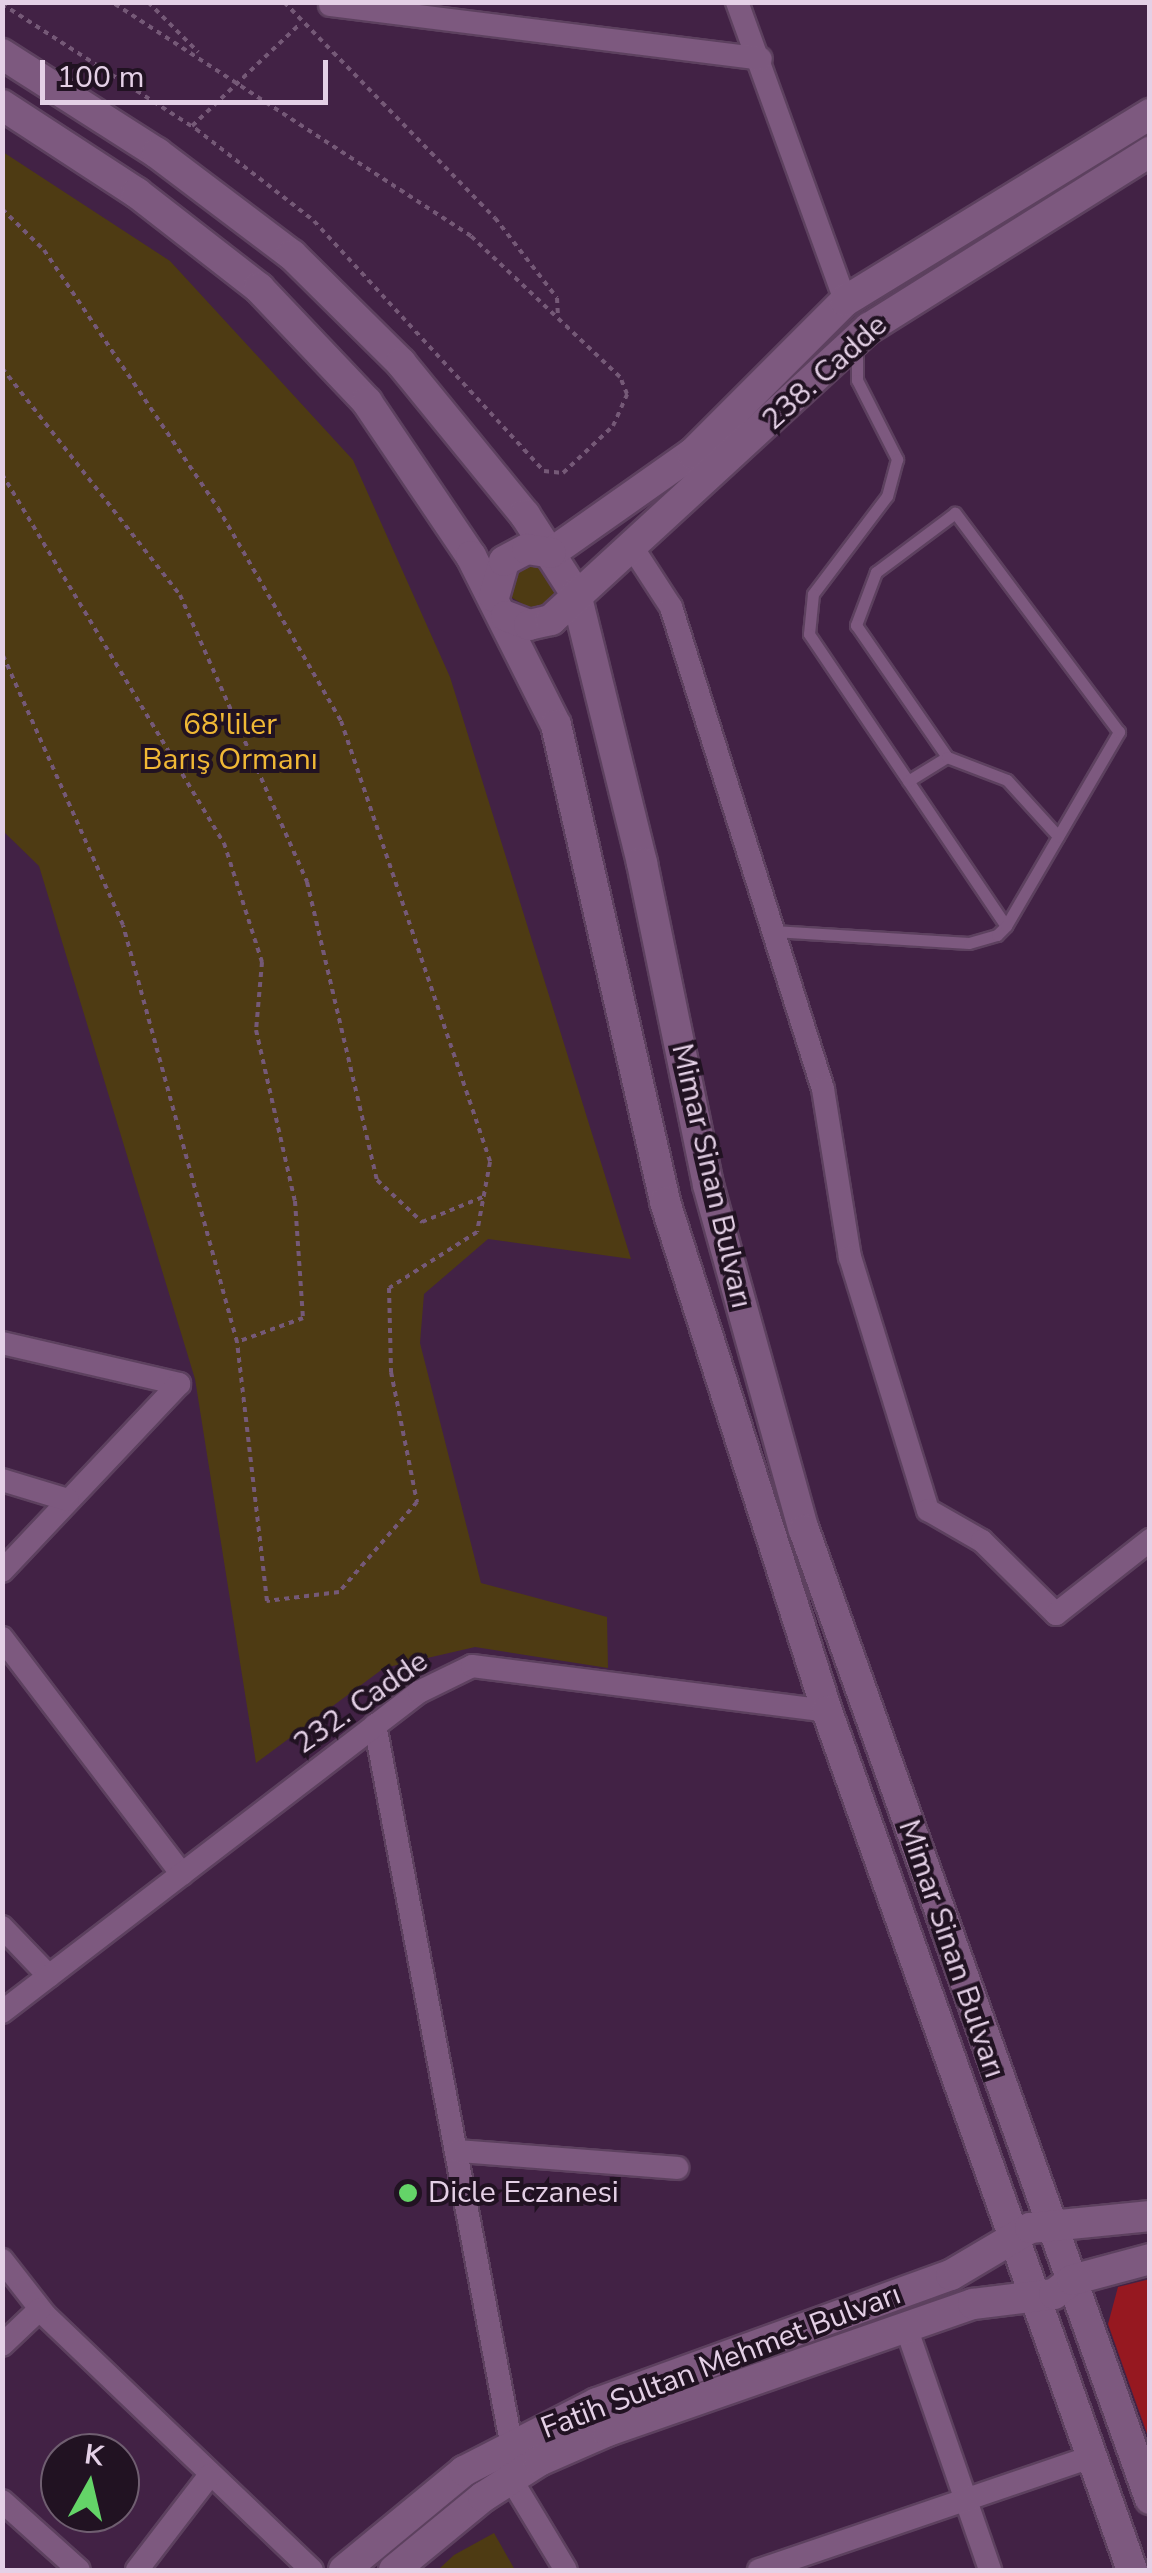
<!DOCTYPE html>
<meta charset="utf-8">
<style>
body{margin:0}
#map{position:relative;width:1152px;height:2573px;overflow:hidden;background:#422245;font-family:"Nunito Sans",sans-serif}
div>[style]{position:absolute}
.green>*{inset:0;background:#4e3b13}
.building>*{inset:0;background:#961820}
.path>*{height:4px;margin-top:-2px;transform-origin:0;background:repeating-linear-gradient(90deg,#755977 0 5px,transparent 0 10px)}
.roads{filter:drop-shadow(2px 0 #5d415f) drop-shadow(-2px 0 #5d415f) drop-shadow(0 2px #5d415f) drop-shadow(0 -2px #5d415f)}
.lane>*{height:11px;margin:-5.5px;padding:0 5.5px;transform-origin:5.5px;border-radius:5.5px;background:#7d597f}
.street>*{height:22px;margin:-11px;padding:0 11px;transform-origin:11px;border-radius:11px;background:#7d597f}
.secondary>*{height:30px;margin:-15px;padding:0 15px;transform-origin:15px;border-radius:15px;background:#7d597f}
.dots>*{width:28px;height:28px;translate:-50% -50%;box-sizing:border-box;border:5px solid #211222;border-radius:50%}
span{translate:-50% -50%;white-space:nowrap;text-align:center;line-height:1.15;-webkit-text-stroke:8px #211222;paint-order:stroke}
.street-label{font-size:30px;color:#e4d0e6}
.park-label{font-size:30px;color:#f0b835}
.poi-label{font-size:30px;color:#e4d0e6}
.left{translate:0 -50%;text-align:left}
.frame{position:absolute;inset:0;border:5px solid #e4d0e6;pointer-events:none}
.north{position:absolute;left:40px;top:2433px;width:100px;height:100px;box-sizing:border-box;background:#211222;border:2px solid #6f5e70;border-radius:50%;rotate:8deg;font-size:28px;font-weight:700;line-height:40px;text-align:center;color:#e4d0e6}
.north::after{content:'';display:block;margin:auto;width:35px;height:45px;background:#64d468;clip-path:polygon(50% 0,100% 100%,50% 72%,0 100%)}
.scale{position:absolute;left:40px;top:60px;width:288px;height:45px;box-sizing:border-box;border:5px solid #e4d0e6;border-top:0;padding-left:12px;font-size:30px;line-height:35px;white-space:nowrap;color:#e4d0e6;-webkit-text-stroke:8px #211222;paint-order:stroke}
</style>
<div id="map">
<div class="green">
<div style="clip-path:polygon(3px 152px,170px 261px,353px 460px,450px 677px,631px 1259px,488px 1239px,424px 1294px,420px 1343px,481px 1583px,607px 1617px,608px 1668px,475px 1647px,384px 1668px,256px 1763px,195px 1379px,39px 866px,3px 831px)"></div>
<div style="clip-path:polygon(537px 561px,561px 591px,538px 613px,509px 596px,514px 571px)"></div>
<div style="clip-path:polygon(494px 2533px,515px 2570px,438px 2570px,454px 2555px)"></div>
</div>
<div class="building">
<div style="clip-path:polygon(1150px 2279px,1150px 2442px,1108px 2324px,1118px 2287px)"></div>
</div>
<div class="path">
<div style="left:148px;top:2px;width:71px;rotate:45deg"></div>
<div style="left:284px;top:2px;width:302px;rotate:45.7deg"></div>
<div style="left:495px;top:218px;width:101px;rotate:52.2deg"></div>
<div style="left:557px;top:298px;width:18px;rotate:87deg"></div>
<div style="left:2px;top:4px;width:231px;rotate:32.8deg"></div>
<div style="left:196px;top:129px;width:150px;rotate:37.9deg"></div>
<div style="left:314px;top:221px;width:340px;rotate:47.4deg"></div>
<div style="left:544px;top:471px;width:19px;rotate:6deg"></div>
<div style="left:563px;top:473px;width:69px;rotate:-43.2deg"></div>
<div style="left:613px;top:426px;width:35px;rotate:-66deg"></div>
<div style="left:627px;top:394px;width:18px;rotate:-112deg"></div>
<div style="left:620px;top:377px;width:205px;rotate:-136.6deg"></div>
<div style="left:471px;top:236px;width:429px;rotate:-146.9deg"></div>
<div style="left:192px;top:126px;width:150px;rotate:-43.4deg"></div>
<div style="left:2px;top:209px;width:59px;rotate:44.3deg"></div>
<div style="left:44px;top:250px;width:311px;rotate:56deg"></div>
<div style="left:218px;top:508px;width:246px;rotate:60deg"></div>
<div style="left:341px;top:721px;width:465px;rotate:71.3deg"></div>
<div style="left:490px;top:1162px;width:71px;rotate:100.5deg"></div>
<div style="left:477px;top:1232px;width:104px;rotate:147.5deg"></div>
<div style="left:389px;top:1288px;width:84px;rotate:88.6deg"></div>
<div style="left:391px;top:1372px;width:133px;rotate:78.7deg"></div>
<div style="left:417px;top:1502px;width:119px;rotate:130.9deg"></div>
<div style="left:339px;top:1592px;width:73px;rotate:172.9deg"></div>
<div style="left:267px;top:1601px;width:261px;rotate:-96.6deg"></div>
<div style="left:237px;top:1342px;width:432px;rotate:-105.3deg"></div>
<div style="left:123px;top:925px;width:298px;rotate:-114deg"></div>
<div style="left:2px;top:368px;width:288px;rotate:51.9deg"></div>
<div style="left:180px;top:595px;width:314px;rotate:66.1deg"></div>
<div style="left:307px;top:882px;width:306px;rotate:76.8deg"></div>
<div style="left:377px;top:1180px;width:62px;rotate:43deg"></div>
<div style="left:422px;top:1222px;width:66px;rotate:-22.3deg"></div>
<div style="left:2px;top:474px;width:431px;rotate:59deg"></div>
<div style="left:224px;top:843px;width:125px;rotate:72.3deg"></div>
<div style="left:262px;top:962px;width:68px;rotate:95deg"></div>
<div style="left:256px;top:1030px;width:175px;rotate:77.2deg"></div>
<div style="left:295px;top:1201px;width:117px;rotate:86.1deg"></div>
<div style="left:303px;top:1318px;width:70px;rotate:160deg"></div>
</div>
<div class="roads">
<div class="lane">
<div style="left:857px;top:347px;width:33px;rotate:90deg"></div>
<div style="left:857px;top:380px;width:89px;rotate:63.1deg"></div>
<div style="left:897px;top:459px;width:38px;rotate:105deg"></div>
<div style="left:887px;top:496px;width:123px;rotate:127.1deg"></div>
<div style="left:813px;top:594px;width:40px;rotate:95.7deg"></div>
<div style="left:809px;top:634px;width:352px;rotate:56deg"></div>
<div style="left:908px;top:781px;width:46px;rotate:-31.6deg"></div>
<div style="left:773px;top:931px;width:196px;rotate:3.5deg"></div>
<div style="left:969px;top:943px;width:29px;rotate:-16deg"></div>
<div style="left:997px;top:935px;width:13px;rotate:-45deg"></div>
<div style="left:1006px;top:926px;width:225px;rotate:-59.8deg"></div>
<div style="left:1119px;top:732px;width:274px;rotate:-126.8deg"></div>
<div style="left:955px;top:513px;width:99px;rotate:143.2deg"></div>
<div style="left:876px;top:572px;width:57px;rotate:110.7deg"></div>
<div style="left:856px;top:625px;width:160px;rotate:55.4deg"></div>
<div style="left:947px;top:757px;width:64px;rotate:21deg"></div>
<div style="left:1007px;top:780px;width:76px;rotate:47.7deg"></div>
</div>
<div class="street">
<div style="left:737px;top:2px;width:318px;rotate:70.1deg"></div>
<div style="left:330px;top:5px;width:434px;rotate:7.1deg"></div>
<div style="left:634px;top:550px;width:68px;rotate:57deg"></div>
<div style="left:671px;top:607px;width:505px;rotate:72.5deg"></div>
<div style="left:823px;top:1089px;width:170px;rotate:80.9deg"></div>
<div style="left:850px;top:1257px;width:265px;rotate:72.9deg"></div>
<div style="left:928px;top:1510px;width:62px;rotate:29.9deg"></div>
<div style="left:982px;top:1541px;width:104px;rotate:44.6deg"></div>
<div style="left:1056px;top:1614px;width:120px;rotate:-38.2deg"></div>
<div style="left:2px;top:1343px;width:182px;rotate:13deg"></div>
<div style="left:179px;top:1384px;width:257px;rotate:133.4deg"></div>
<div style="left:2px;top:1480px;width:69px;rotate:16.9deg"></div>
<div style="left:2px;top:1638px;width:297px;rotate:52.7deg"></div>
<div style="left:375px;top:1725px;width:730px;rotate:79.26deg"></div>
<div style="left:2px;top:1927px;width:68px;rotate:46.2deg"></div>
<div style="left:2px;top:2012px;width:526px;rotate:-37.5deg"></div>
<div style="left:419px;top:1692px;width:59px;rotate:-26.1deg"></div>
<div style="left:472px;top:1666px;width:358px;rotate:7.2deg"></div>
<div style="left:458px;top:2151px;width:220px;rotate:4.4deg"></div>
<div style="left:2px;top:2260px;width:70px;rotate:52deg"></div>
<div style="left:45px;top:2315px;width:369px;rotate:43.7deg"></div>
<div style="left:906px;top:2327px;width:257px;rotate:70.9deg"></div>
<div style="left:2px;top:2345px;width:52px;rotate:-43.5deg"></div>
<div style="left:511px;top:2479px;width:106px;rotate:58.9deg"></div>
<div style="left:2px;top:2501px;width:103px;rotate:41.9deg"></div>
<div style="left:137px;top:2570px;width:120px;rotate:-52.5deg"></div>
<div style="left:759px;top:2570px;width:350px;rotate:-18.8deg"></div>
</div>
<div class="secondary">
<div style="left:2px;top:54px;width:184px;rotate:32.6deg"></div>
<div style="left:157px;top:153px;width:169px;rotate:37.1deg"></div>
<div style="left:292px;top:255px;width:153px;rotate:44.7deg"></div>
<div style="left:401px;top:363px;width:196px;rotate:50.8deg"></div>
<div style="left:525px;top:515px;width:94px;rotate:57.2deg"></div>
<div style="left:576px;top:594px;width:277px;rotate:76.2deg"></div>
<div style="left:642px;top:863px;width:329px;rotate:78.4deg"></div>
<div style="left:708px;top:1185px;width:358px;rotate:74.5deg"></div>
<div style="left:804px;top:1530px;width:1029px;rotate:70.35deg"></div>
<div style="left:2px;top:105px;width:161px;rotate:33.1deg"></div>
<div style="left:137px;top:193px;width:155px;rotate:37.9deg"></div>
<div style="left:259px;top:288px;width:157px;rotate:46.5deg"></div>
<div style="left:367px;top:402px;width:186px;rotate:56deg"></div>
<div style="left:471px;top:556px;width:189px;rotate:63.3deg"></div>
<div style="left:556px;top:725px;width:489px;rotate:77.1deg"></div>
<div style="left:665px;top:1202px;width:534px;rotate:72.35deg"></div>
<div style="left:827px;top:1711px;width:912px;rotate:70.45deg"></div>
<div style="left:551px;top:553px;width:174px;rotate:-35.2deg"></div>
<div style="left:693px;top:453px;width:215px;rotate:-45deg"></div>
<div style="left:845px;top:301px;width:358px;rotate:-31.5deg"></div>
<div style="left:494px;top:597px;width:37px;rotate:-74deg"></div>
<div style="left:504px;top:561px;width:26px;rotate:-28deg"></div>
<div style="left:527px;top:549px;width:24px;rotate:9deg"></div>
<div style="left:506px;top:616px;width:25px;rotate:21deg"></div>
<div style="left:529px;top:625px;width:23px;rotate:-13deg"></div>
<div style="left:551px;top:620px;width:432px;rotate:-42.6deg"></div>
<div style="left:869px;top:328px;width:332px;rotate:-32.1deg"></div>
<div style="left:344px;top:2570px;width:156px;rotate:-39.5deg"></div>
<div style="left:464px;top:2471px;width:149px;rotate:-27.1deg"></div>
<div style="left:597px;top:2403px;width:376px;rotate:-19.9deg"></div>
<div style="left:951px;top:2275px;width:92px;rotate:-30.7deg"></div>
<div style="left:1030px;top:2228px;width:121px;rotate:-5.7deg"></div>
<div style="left:394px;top:2570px;width:115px;rotate:-39.4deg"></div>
<div style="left:483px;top:2497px;width:67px;rotate:-32.7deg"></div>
<div style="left:539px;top:2461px;width:75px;rotate:-23.5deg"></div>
<div style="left:608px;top:2431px;width:386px;rotate:-19.2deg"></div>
<div style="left:973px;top:2304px;width:82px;rotate:-7deg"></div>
<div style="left:1054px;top:2294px;width:23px;rotate:-38deg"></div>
<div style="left:1072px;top:2280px;width:81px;rotate:-15.1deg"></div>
</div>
</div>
<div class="dots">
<div style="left:408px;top:2193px;background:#64d468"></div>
</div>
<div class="street-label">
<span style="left:825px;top:373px;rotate:-42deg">238. Cadde</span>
<span style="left:711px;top:1176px;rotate:77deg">Mimar Sinan Bulvarı</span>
<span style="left:361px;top:1703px;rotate:-35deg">232. Cadde</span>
<span style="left:951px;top:1949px;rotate:71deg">Mimar Sinan Bulvarı</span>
<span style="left:721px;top:2362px;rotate:-21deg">Fatih Sultan Mehmet Bulvarı</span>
</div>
<div class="park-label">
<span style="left:230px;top:742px">68'liler<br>Barış Ormanı</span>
</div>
<div class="poi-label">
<span class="left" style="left:428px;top:2193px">Dicle Eczanesi</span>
</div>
<div class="frame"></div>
<div class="north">K</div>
<div class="scale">100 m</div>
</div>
